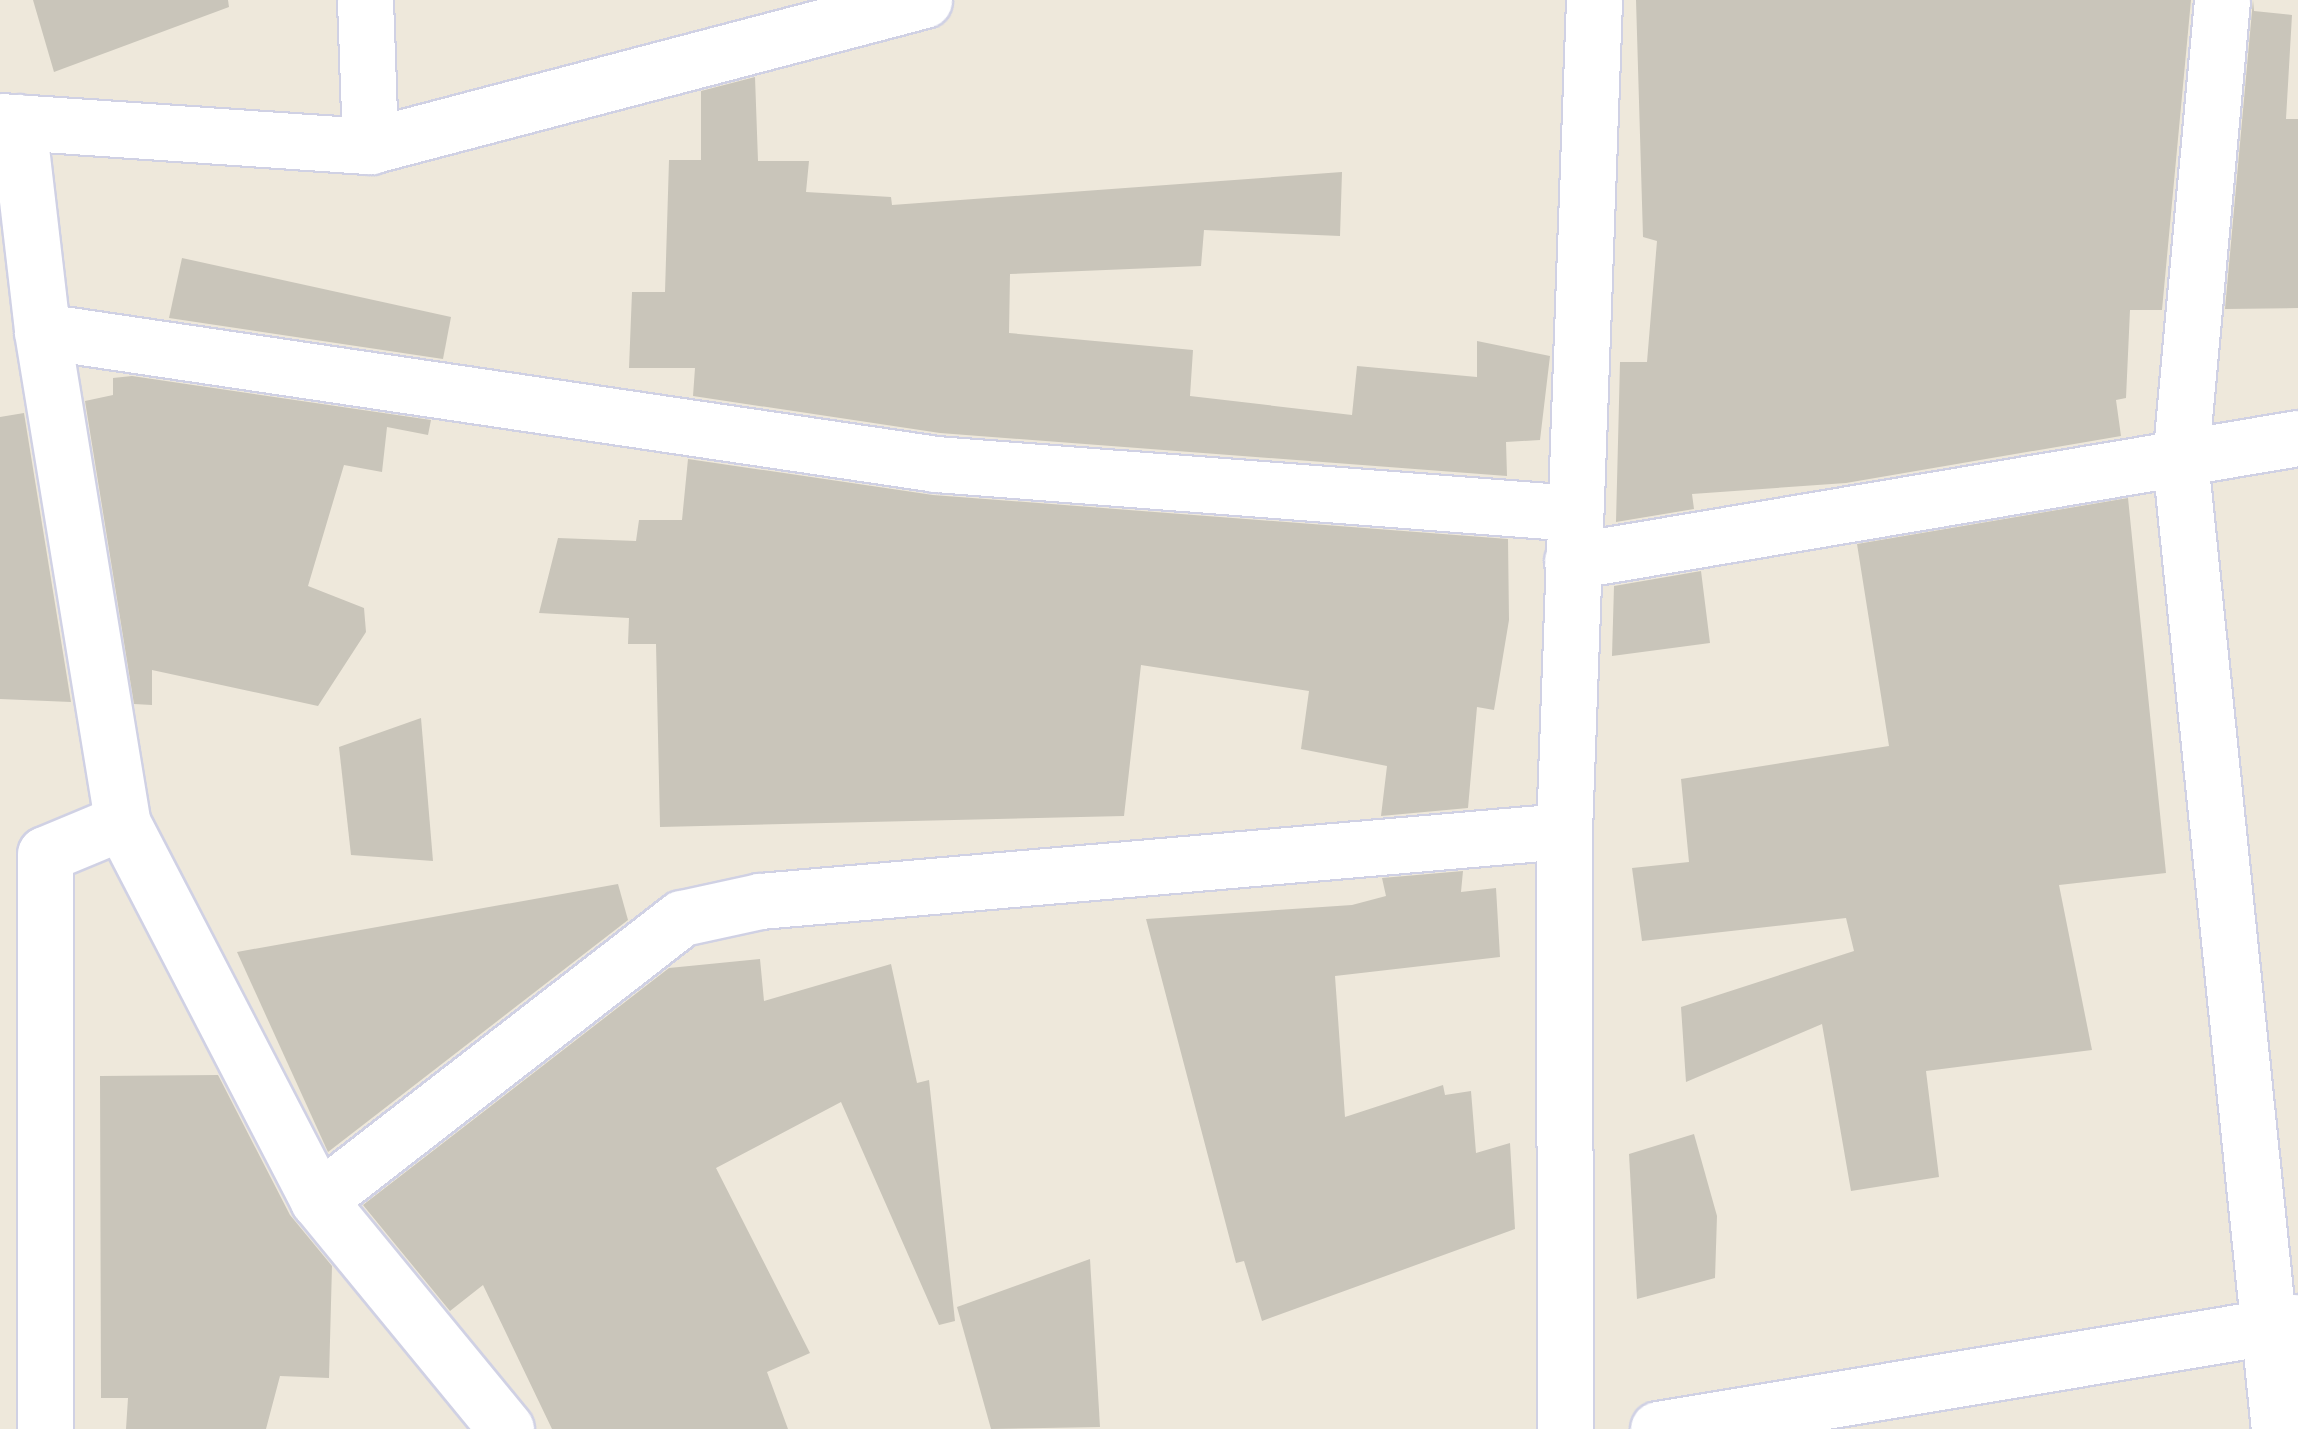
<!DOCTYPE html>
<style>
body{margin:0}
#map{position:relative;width:2298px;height:1429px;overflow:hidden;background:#eee8db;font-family:"Nunito Sans",sans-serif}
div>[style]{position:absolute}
.building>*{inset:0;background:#c9c5ba}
.roads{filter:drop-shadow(2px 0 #d0d1e4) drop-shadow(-2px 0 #d0d1e4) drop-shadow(0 2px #d0d1e4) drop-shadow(0 -2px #d0d1e4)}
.minor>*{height:55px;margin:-27.5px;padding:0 27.5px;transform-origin:27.5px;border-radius:27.5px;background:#fff}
span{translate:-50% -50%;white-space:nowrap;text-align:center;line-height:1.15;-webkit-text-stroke:8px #fff;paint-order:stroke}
</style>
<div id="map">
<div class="building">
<div style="clip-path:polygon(33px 0,228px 0,229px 7px,54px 72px)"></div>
<div style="clip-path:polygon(1636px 0,2191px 0,2162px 310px,2130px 310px,2126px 398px,2116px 400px,2121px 436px,1846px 483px,1692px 494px,1694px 509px,1616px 522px,1620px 362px,1647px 362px,1657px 241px,1643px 237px)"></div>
<div style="clip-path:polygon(2253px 0,2254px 11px,2292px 15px,2286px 119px,2298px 119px,2298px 308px,2225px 309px)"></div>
<div style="clip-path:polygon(755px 77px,758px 161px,809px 161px,806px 192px,891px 197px,892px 205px,1342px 172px,1340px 236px,1204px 230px,1201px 266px,1010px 274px,1009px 333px,1193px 350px,1190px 396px,1352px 415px,1357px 366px,1477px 377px,1477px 341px,1550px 356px,1540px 440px,1506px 442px,1507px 476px,940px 433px,693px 396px,695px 368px,629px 368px,632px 292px,665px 292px,669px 160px,701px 160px,701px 91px)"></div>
<div style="clip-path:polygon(182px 258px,451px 317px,443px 359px,169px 318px)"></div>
<div style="clip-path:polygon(132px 376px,431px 420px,428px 435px,387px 427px,382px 472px,344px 465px,308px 586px,364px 608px,366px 632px,318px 706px,152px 670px,152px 705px,134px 704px,85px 401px,113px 395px,113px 378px)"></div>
<div style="clip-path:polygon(24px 413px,71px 702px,0 699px,0 417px)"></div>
<div style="clip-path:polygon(688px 459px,933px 495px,1508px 539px,1509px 620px,1494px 710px,1477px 707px,1468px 808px,1381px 816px,1387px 766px,1301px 749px,1309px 691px,1141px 665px,1124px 816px,660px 827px,656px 644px,628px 644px,629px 618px,539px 613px,558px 538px,636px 541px,639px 520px,682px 520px)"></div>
<div style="clip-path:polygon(2128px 498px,2166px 873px,2059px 885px,2092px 1050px,1926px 1071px,1939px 1177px,1851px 1191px,1822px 1024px,1686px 1082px,1681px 1007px,1854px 951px,1846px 918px,1642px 941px,1632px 868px,1689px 862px,1681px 779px,1889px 746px,1857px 544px)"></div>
<div style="clip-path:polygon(1701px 571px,1710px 643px,1612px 656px,1614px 586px)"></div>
<div style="clip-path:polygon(421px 718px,433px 861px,351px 855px,339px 747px)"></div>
<div style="clip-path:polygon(1463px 871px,1461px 892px,1496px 888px,1500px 957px,1335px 976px,1345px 1117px,1443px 1085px,1445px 1095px,1471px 1091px,1476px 1153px,1510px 1143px,1515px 1229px,1262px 1321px,1244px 1261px,1236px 1263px,1146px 919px,1352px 905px,1386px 896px,1382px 878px)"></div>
<div style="clip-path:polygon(618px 884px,628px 920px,328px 1152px,237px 952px)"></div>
<div style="clip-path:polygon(760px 959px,764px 1001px,891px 964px,917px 1083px,929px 1080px,955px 1321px,939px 1325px,841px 1102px,716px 1168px,810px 1353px,767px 1372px,788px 1429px,552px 1429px,483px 1285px,450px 1311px,363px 1205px,669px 968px)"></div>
<div style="clip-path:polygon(218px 1075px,290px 1215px,332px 1266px,329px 1378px,280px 1376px,266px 1429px,126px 1429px,128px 1398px,101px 1398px,100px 1076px)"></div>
<div style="clip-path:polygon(1694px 1134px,1717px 1216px,1715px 1278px,1637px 1299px,1629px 1154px)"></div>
<div style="clip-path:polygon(1090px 1259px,1100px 1427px,991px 1429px,957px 1307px)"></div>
</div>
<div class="roads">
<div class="minor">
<div style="left:365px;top:0;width:146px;rotate:88deg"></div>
<div style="left:2222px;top:0;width:462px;rotate:95.2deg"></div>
<div style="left:2180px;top:460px;width:974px;rotate:84.17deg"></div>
<div style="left:0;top:121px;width:371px;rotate:3.9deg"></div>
<div style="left:370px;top:146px;width:573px;rotate:-14.76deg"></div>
<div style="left:18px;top:122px;width:210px;rotate:83.4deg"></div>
<div style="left:42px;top:331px;width:497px;rotate:80.7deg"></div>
<div style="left:122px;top:822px;width:83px;rotate:157.4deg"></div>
<div style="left:45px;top:854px;width:575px;rotate:90deg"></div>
<div style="left:42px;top:331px;width:904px;rotate:8.46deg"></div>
<div style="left:936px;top:464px;width:640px;rotate:4.39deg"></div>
<div style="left:1572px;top:561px;width:736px;rotate:-9.62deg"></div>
<div style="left:122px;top:822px;width:426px;rotate:62.6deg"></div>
<div style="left:318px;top:1200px;width:296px;rotate:50.6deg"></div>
<div style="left:318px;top:1200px;width:460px;rotate:-37.8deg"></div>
<div style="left:682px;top:918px;width:80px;rotate:-12.3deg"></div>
<div style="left:760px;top:901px;width:807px;rotate:-4.98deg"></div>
<div style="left:1565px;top:1429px;width:598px;rotate:-90.1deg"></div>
<div style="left:1564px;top:831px;width:832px;rotate:-87.93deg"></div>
<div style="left:1658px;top:1429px;width:649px;rotate:-9.49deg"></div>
</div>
</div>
</div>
